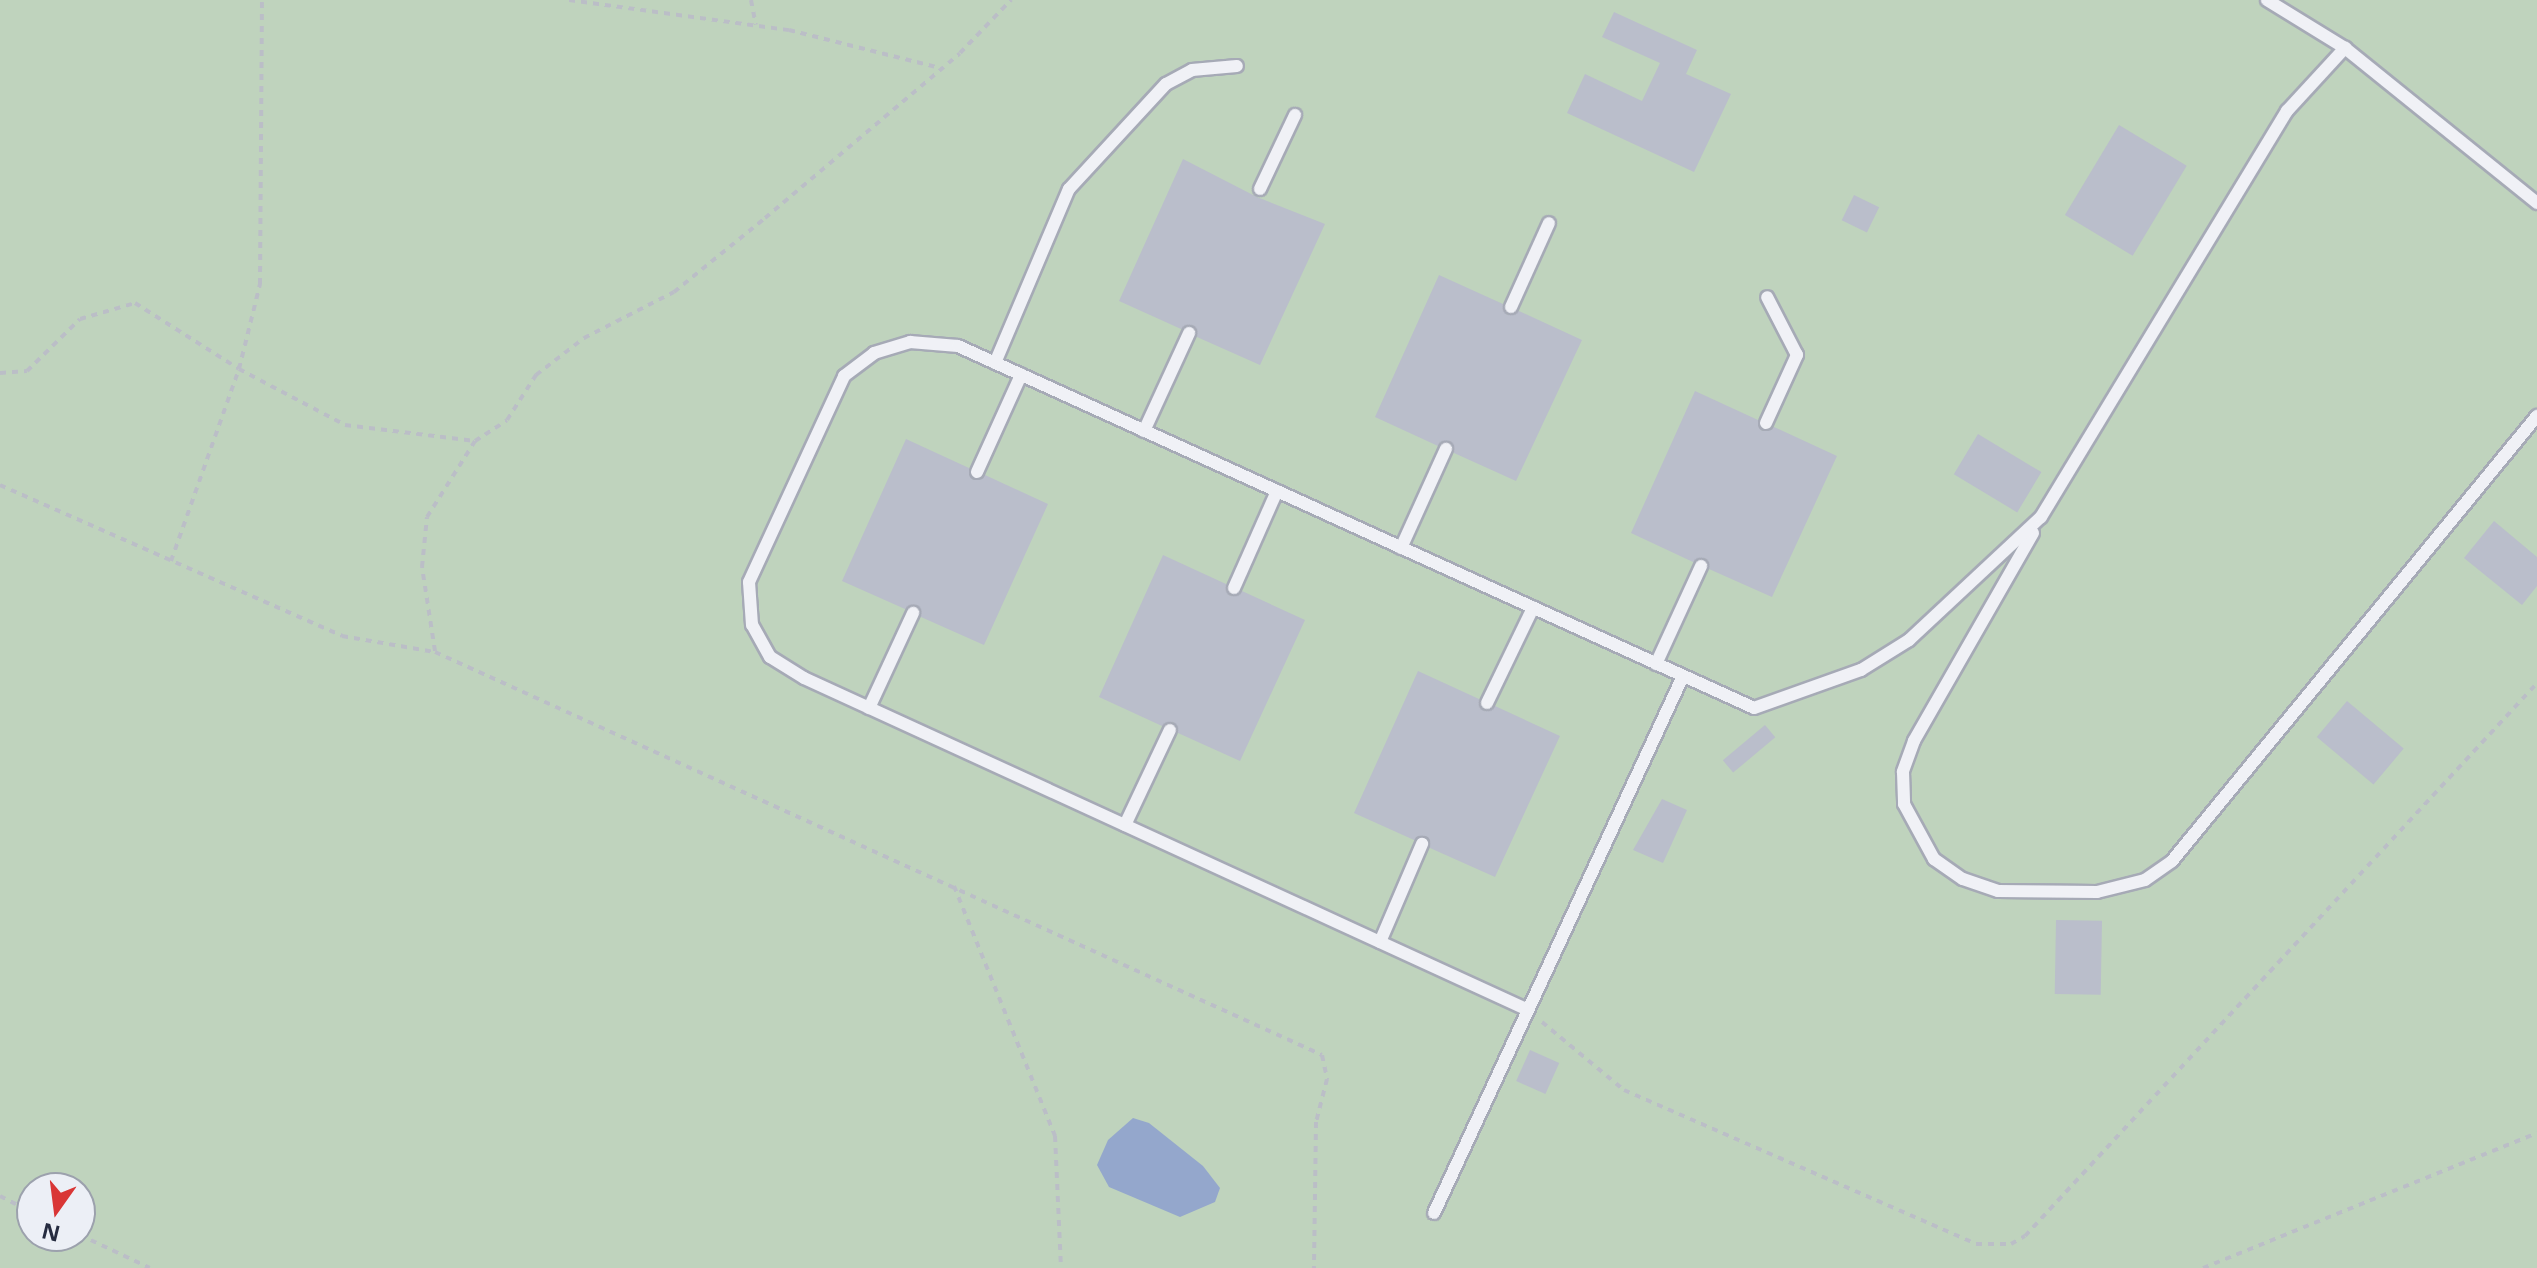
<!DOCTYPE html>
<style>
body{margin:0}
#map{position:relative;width:2537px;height:1268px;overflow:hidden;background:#dde0e8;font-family:"Open Sans",sans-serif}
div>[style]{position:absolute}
.green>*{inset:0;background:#bfd3bd}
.water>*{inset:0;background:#94a7cc}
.building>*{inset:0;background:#babecb;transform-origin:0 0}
.path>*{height:4px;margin-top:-2px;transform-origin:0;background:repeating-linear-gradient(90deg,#bbbec7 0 6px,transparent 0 12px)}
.roads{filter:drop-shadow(2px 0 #a6aab6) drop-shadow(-2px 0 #a6aab6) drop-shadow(0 2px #a6aab6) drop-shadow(0 -2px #a6aab6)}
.service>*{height:12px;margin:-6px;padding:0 6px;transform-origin:6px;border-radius:6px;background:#f0f1f6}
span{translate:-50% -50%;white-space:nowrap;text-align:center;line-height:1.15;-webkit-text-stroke:6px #eceff6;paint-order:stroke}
.north{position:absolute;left:16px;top:1172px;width:80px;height:80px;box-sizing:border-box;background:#eceff6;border:2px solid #9ca1ad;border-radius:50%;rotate:194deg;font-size:22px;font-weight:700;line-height:32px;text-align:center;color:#252b40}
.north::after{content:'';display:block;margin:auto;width:28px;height:36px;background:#d93636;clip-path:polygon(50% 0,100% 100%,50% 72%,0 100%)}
</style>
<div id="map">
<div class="green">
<div style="clip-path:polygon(evenodd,0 0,2537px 0,2537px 1268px,0 1268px,0 0,32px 1188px,80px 1188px,80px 1236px,32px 1236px,32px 1188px)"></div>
</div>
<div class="water">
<div style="clip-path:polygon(1133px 1118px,1149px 1123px,1203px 1166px,1220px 1188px,1215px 1202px,1180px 1217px,1109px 1187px,1097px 1165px,1108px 1140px)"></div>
</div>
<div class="building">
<div style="clip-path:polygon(1614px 12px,1697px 50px,1686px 74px,1731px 94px,1694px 172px,1567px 113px,1585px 74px,1642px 101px,1660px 63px,1602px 37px)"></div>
<div style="left:2119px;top:125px;width:79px;height:105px;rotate:31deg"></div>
<div style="clip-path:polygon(1183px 159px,1257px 197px,1325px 224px,1260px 365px,1197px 337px,1192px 325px,1181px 329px,1119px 301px)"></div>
<div style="left:1854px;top:195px;width:28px;height:28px;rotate:26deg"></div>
<div style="clip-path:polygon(1439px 275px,1503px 304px,1507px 315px,1519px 311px,1582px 340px,1516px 481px,1454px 453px,1449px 441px,1438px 446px,1375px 417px)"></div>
<div style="clip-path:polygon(1695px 391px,1758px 420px,1762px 431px,1774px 427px,1837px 456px,1772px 597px,1709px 569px,1704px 558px,1693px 562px,1631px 533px)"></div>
<div style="left:1978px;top:434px;width:74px;height:47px;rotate:31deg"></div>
<div style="clip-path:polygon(906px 439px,969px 468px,973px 480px,985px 475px,1048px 504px,984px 645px,921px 617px,916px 605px,905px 609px,842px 581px)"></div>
<div style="clip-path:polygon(2494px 521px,2537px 557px,2537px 586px,2522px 605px,2464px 558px)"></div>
<div style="clip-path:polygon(1163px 555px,1226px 584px,1230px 596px,1242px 591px,1305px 620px,1240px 761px,1178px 733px,1173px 722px,1162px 726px,1099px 697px)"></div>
<div style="clip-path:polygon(1418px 671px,1479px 699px,1484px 711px,1495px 706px,1560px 736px,1495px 877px,1430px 848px,1426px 836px,1414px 840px,1354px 813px)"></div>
<div style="left:2347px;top:701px;width:74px;height:47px;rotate:40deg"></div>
<div style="left:1765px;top:725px;width:16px;height:55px;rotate:50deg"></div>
<div style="clip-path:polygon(1662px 799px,1687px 810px,1663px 863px,1633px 850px)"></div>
<div style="left:2056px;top:920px;width:46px;height:74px;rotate:1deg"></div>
<div style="left:1530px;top:1050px;width:32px;height:34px;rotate:24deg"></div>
</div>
<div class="path">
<div style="left:569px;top:0;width:222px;rotate:7.8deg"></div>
<div style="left:789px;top:30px;width:156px;rotate:14.1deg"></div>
<div style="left:751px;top:0;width:25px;rotate:79deg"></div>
<div style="left:0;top:373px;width:27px;rotate:-4deg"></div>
<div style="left:27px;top:371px;width:74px;rotate:-44.5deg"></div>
<div style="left:80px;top:319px;width:57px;rotate:-16.2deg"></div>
<div style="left:135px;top:303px;width:123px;rotate:32.4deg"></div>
<div style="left:239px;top:369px;width:88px;rotate:-76.1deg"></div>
<div style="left:260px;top:284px;width:284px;rotate:-89.6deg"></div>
<div style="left:0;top:485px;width:374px;rotate:23.8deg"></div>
<div style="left:342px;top:636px;width:94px;rotate:9.8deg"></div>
<div style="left:435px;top:652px;width:974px;rotate:24.43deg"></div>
<div style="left:1322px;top:1055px;width:25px;rotate:78deg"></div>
<div style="left:1327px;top:1079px;width:44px;rotate:104.3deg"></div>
<div style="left:1316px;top:1122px;width:146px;rotate:90.8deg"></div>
<div style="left:171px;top:561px;width:204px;rotate:-70.5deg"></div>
<div style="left:239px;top:369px;width:120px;rotate:27.8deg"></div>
<div style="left:345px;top:425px;width:131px;rotate:7deg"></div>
<div style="left:475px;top:441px;width:38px;rotate:-33deg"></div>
<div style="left:507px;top:420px;width:54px;rotate:-57.2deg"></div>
<div style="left:536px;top:375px;width:61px;rotate:-37.6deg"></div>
<div style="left:584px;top:338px;width:101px;rotate:-27.1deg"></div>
<div style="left:674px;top:292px;width:117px;rotate:-39.1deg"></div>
<div style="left:765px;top:218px;width:255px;rotate:-40.2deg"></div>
<div style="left:960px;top:53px;width:74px;rotate:-46.1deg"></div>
<div style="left:435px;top:651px;width:85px;rotate:-98.8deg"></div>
<div style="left:422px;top:567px;width:50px;rotate:-84.3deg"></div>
<div style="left:427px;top:517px;width:90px;rotate:-57.7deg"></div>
<div style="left:954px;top:886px;width:270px;rotate:68deg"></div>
<div style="left:1055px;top:1136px;width:132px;rotate:87.4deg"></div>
<div style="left:1542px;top:1022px;width:107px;rotate:39.7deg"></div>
<div style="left:1624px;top:1090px;width:384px;rotate:23.6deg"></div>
<div style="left:1976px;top:1244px;width:35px"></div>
<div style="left:2011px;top:1244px;width:16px;rotate:-30deg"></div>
<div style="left:2025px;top:1236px;width:754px;rotate:-47.2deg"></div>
<div style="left:0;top:1196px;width:36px;rotate:27deg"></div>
<div style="left:80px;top:1235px;width:77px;rotate:25.2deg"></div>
<div style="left:2203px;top:1268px;width:360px;rotate:-22deg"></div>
</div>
<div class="roads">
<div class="service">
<div style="left:2267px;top:0;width:92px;rotate:31.6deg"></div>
<div style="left:2345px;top:48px;width:247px;rotate:38.9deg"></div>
<div style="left:1260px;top:189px;width:82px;rotate:-64.7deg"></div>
<div style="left:1511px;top:307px;width:92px;rotate:-65.7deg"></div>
<div style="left:995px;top:363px;width:189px;rotate:-67deg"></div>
<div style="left:1069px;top:189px;width:143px;rotate:-47.3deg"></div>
<div style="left:1166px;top:84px;width:30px;rotate:-28deg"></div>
<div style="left:1192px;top:70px;width:45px;rotate:-5.1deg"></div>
<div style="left:1766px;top:423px;width:75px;rotate:-65.5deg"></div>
<div style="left:1797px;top:355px;width:65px;rotate:-117.3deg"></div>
<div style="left:1144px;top:431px;width:108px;rotate:-65.3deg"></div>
<div style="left:977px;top:472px;width:107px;rotate:-65.6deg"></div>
<div style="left:2033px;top:533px;width:240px;rotate:119.8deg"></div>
<div style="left:1914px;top:741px;width:33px;rotate:110deg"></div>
<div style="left:1903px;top:772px;width:32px;rotate:88deg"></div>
<div style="left:1904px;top:804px;width:63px;rotate:61.4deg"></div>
<div style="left:1934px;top:859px;width:35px;rotate:35deg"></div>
<div style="left:1963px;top:879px;width:37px;rotate:19deg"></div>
<div style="left:1998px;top:891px;width:99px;rotate:0.6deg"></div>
<div style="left:2097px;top:892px;width:49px;rotate:-14deg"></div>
<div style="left:2145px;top:880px;width:33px;rotate:-35deg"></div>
<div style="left:2172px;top:861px;width:576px;rotate:-50.64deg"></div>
<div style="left:1401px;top:548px;width:109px;rotate:-65.6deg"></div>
<div style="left:1234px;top:588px;width:106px;rotate:-66.1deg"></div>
<div style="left:1656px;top:664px;width:108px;rotate:-65.3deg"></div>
<div style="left:1487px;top:703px;width:106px;rotate:-64.2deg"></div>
<div style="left:869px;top:708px;width:105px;rotate:-65.1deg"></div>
<div style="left:1125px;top:825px;width:105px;rotate:-64.7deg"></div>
<div style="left:1380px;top:942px;width:107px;rotate:-66.8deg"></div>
<div style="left:1526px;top:1009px;width:794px;rotate:-155.37deg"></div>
<div style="left:804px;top:678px;width:40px;rotate:-148deg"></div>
<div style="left:770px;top:657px;width:37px;rotate:-119deg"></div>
<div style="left:752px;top:625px;width:43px;rotate:-94deg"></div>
<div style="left:749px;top:582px;width:227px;rotate:-65.2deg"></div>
<div style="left:844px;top:376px;width:38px;rotate:-37deg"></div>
<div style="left:874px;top:353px;width:38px;rotate:-17deg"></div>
<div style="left:910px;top:342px;width:48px;rotate:4.8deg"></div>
<div style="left:958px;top:346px;width:874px;rotate:24.45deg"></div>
<div style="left:1754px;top:708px;width:114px;rotate:-19.6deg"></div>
<div style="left:1861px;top:670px;width:57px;rotate:-32deg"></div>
<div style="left:1909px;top:640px;width:180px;rotate:-43deg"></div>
<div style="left:2041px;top:517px;width:475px;rotate:-58.8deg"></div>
<div style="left:2287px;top:111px;width:86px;rotate:-47.4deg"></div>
<div style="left:1434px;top:1213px;width:592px;rotate:-65.12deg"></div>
</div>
</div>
<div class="north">N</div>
</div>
